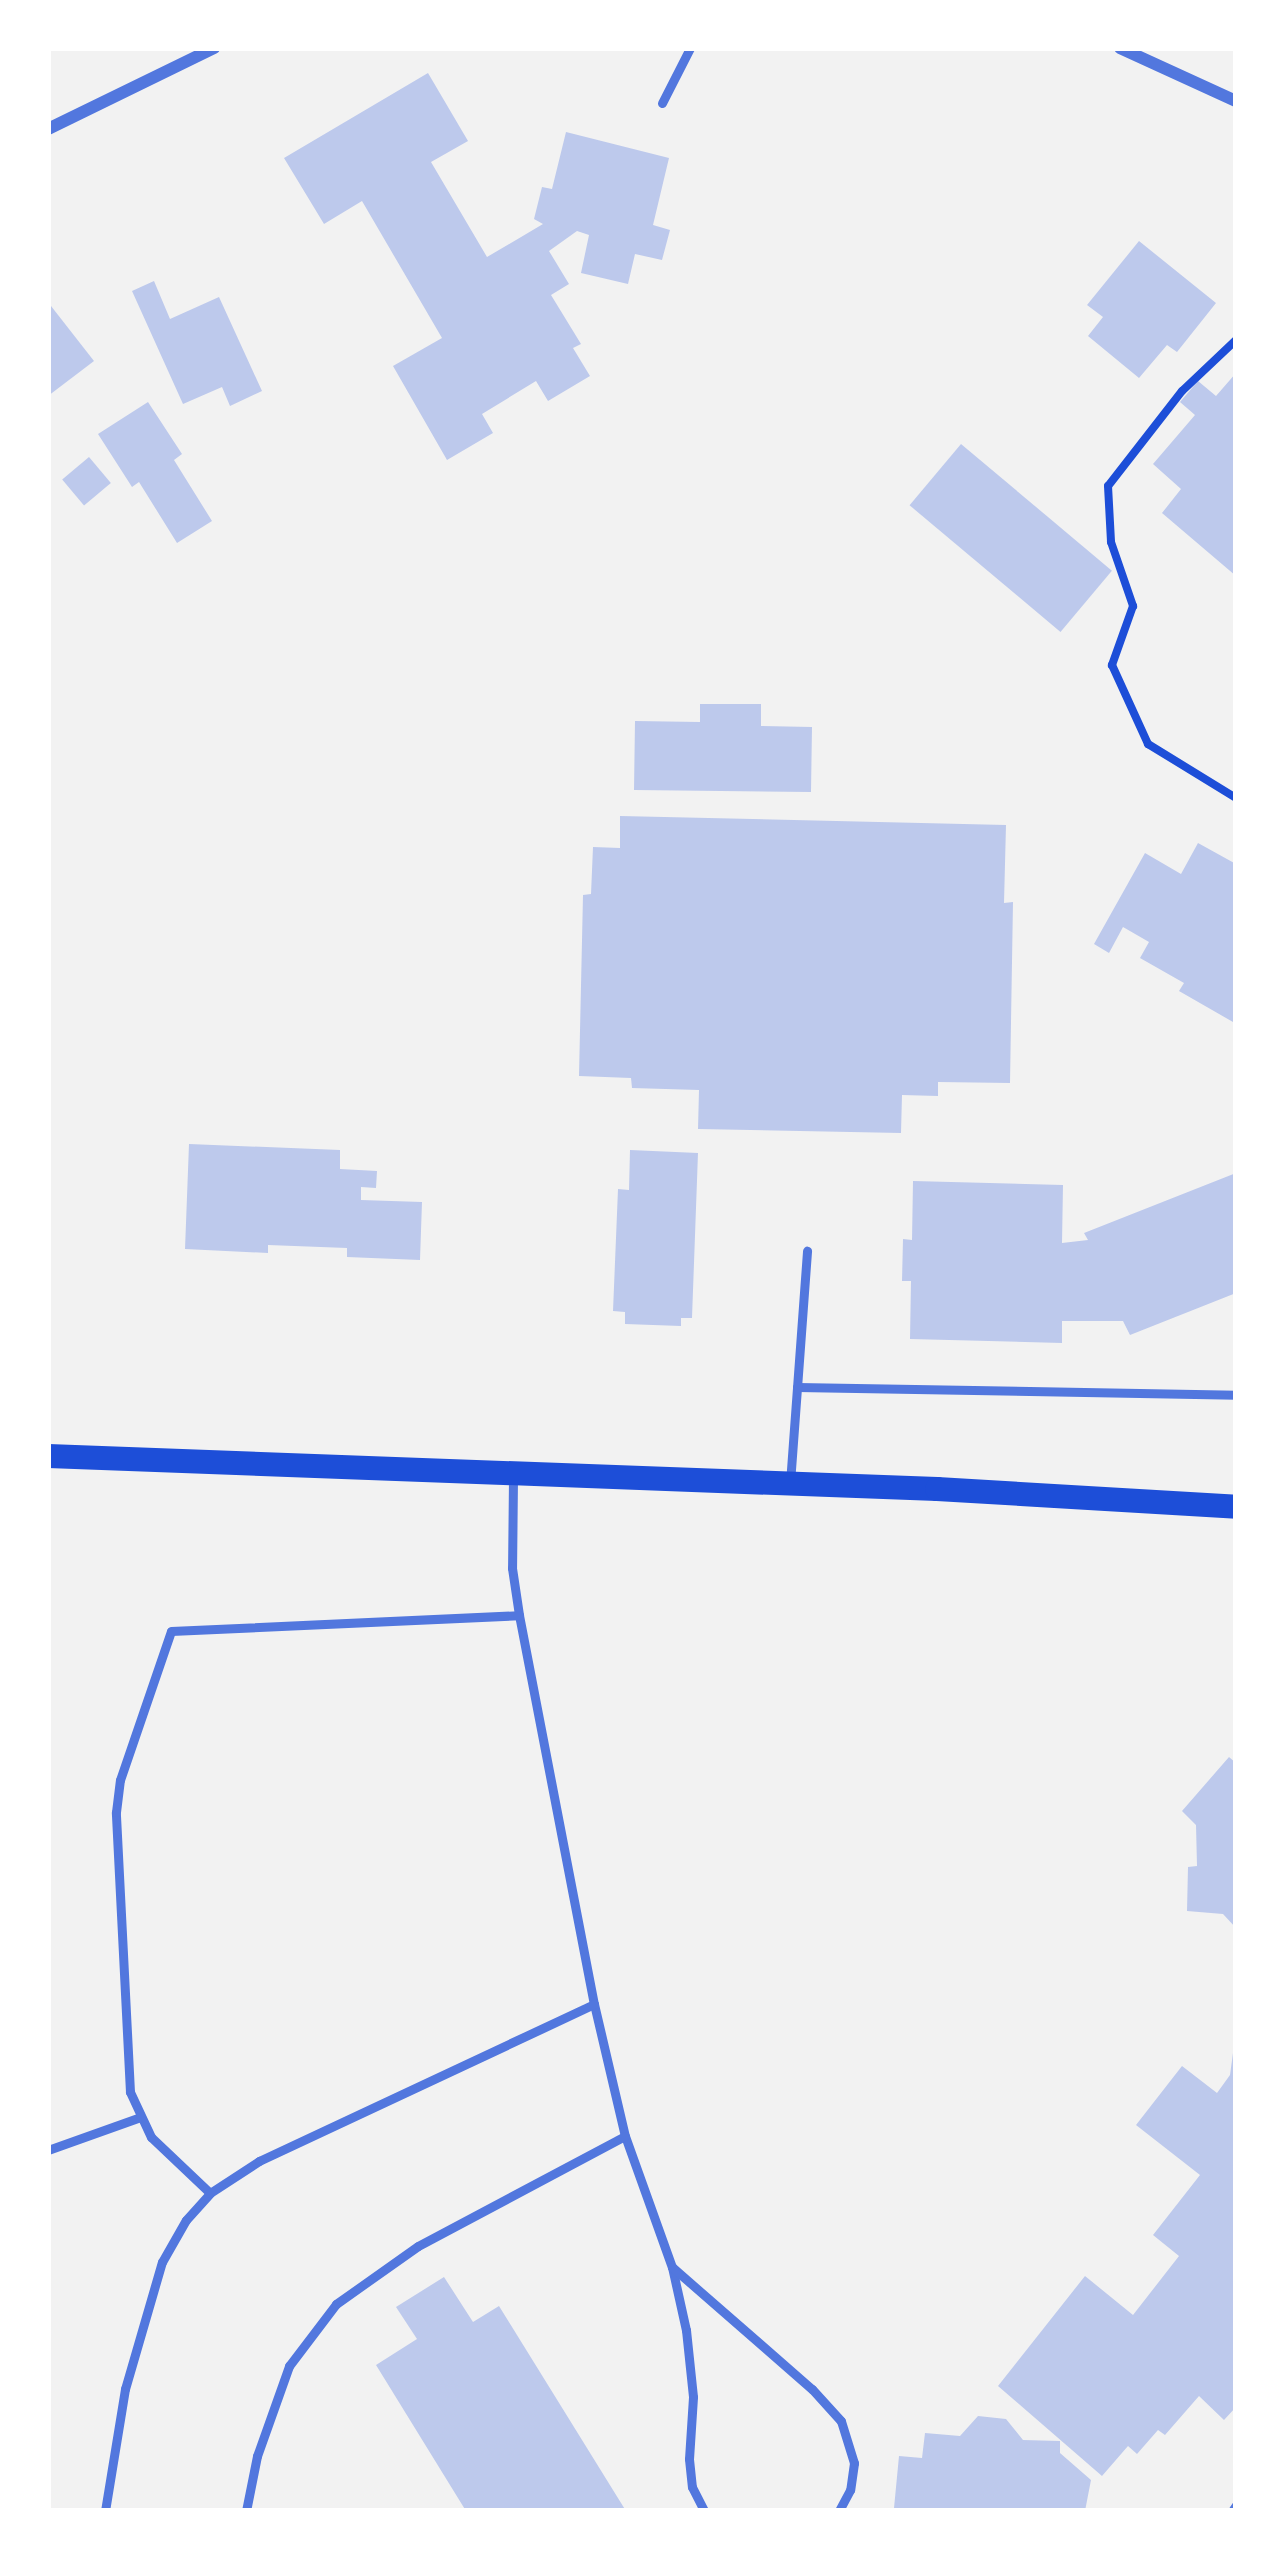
<!DOCTYPE html>
<style>
body{margin:0}
#map{position:relative;width:1284px;height:2559px;overflow:hidden;background:#f2f2f2;font-family:"Nunito Sans",sans-serif}
div>[style]{position:absolute}
.building>*{inset:0;background:#bdc9ec;transform-origin:0 0}
.path>*{height:8px;margin:-4px;padding:0 4px;transform-origin:4px;border-radius:4px;background:#1d4ed8}
.service>*{height:9px;margin:-4.5px;padding:0 4.5px;transform-origin:4.5px;border-radius:4.5px;background:#5277de}
.minor>*{height:12px;margin:-6px;padding:0 6px;transform-origin:6px;border-radius:6px;background:#5277de}
.secondary>*{height:24px;margin:-12px;padding:0 12px;transform-origin:12px;border-radius:12px;background:#1d4ed8}
span{translate:-50% -50%;white-space:nowrap;text-align:center;line-height:1.15;-webkit-text-stroke:10px #fff;paint-order:stroke}
.frame{position:absolute;inset:0;border:51px solid #fff;pointer-events:none}
</style>
<div id="map">
<div class="building">
<div style="clip-path:polygon(428px 73px,468px 141px,431px 162px,487px 257px,543px 224px,534px 219px,542px 187px,552px 189px,566px 132px,669px 158px,653px 225px,670px 230px,662px 260px,635px 254px,628px 284px,581px 273px,589px 235px,577px 231px,549px 251px,569px 284px,551px 295px,581px 344px,573px 348px,590px 376px,548px 401px,536px 381px,482px 414px,493px 433px,447px 460px,393px 366px,442px 338px,362px 201px,324px 224px,284px 158px)"></div>
<div style="clip-path:polygon(1139px 241px,1216px 303px,1177px 352px,1167px 345px,1139px 378px,1088px 336px,1103px 317px,1087px 305px)"></div>
<div style="clip-path:polygon(154px 281px,170px 319px,219px 297px,262px 391px,230px 406px,222px 387px,183px 404px,132px 291px)"></div>
<div style="clip-path:polygon(51px 306px,94px 361px,48px 396px,48px 308px)"></div>
<div style="clip-path:polygon(1236px 373px,1236px 576px,1162px 513px,1181px 489px,1153px 464px,1195px 415px,1180px 402px,1198px 381px,1216px 396px)"></div>
<div style="clip-path:polygon(148px 402px,182px 454px,174px 460px,212px 521px,177px 543px,139px 482px,132px 487px,98px 434px)"></div>
<div style="left:961px;top:444px;width:197px;height:80px;rotate:40deg"></div>
<div style="left:89px;top:457px;width:34px;height:35px;rotate:50deg"></div>
<div style="clip-path:polygon(700px 704px,761px 704px,761px 726px,812px 727px,811px 792px,634px 790px,635px 721px,700px 722px)"></div>
<div style="clip-path:polygon(620px 816px,1006px 825px,1004px 903px,1013px 902px,1010px 1083px,938px 1082px,938px 1096px,902px 1095px,901px 1133px,698px 1129px,699px 1090px,632px 1088px,631px 1078px,579px 1076px,583px 895px,591px 894px,593px 847px,620px 848px)"></div>
<div style="clip-path:polygon(1198px 843px,1236px 864px,1233px 1022px,1179px 991px,1184px 983px,1140px 958px,1149px 942px,1123px 927px,1109px 953px,1094px 944px,1145px 853px,1181px 874px)"></div>
<div style="clip-path:polygon(189px 1144px,340px 1150px,340px 1169px,377px 1171px,376px 1188px,361px 1187px,361px 1200px,422px 1202px,420px 1260px,347px 1257px,347px 1248px,268px 1245px,268px 1253px,185px 1249px)"></div>
<div style="clip-path:polygon(630px 1150px,698px 1153px,692px 1318px,681px 1318px,681px 1326px,625px 1324px,625px 1312px,613px 1311px,618px 1189px,629px 1190px)"></div>
<div style="clip-path:polygon(1236px 1173px,1236px 1293px,1130px 1335px,1123px 1321px,1062px 1321px,1062px 1343px,910px 1339px,911px 1281px,902px 1281px,903px 1239px,912px 1240px,913px 1181px,1063px 1185px,1062px 1243px,1088px 1240px,1084px 1233px)"></div>
<div style="clip-path:polygon(1229px 1757px,1236px 1763px,1236px 1928px,1223px 1914px,1187px 1911px,1188px 1867px,1197px 1866px,1196px 1825px,1182px 1811px)"></div>
<div style="clip-path:polygon(1233px 2053px,1236px 2407px,1224px 2420px,1199px 2396px,1165px 2435px,1158px 2430px,1137px 2454px,1128px 2446px,1102px 2476px,998px 2386px,1085px 2276px,1133px 2315px,1179px 2256px,1153px 2235px,1200px 2175px,1136px 2125px,1182px 2066px,1217px 2093px,1230px 2075px)"></div>
<div style="clip-path:polygon(444px 2277px,473px 2322px,499px 2306px,626px 2511px,466px 2511px,376px 2365px,417px 2339px,396px 2307px)"></div>
<div style="clip-path:polygon(978px 2416px,1006px 2419px,1023px 2440px,1060px 2441px,1060px 2453px,1091px 2480px,1085px 2511px,894px 2508px,899px 2456px,922px 2458px,925px 2433px,960px 2436px)"></div>
</div>
<div class="path">
<div style="left:1236px;top:340px;width:74px;rotate:136.6deg"></div>
<div style="left:1182px;top:391px;width:120px;rotate:127.9deg"></div>
<div style="left:1108px;top:486px;width:56px;rotate:86.9deg"></div>
<div style="left:1111px;top:542px;width:68px;rotate:71deg"></div>
<div style="left:1133px;top:606px;width:63px;rotate:109.6deg"></div>
<div style="left:1112px;top:665px;width:87px;rotate:65.5deg"></div>
<div style="left:1148px;top:744px;width:103px;rotate:31.5deg"></div>
</div>
<div class="service">
<div style="left:662px;top:103px;width:62px;rotate:-63deg"></div>
<div style="left:797px;top:1387px;width:439px;rotate:1deg"></div>
<div style="left:513px;top:1478px;width:90px;rotate:90.6deg"></div>
<div style="left:512px;top:1568px;width:48px;rotate:81.5deg"></div>
<div style="left:519px;top:1615px;width:396px;rotate:79.1deg"></div>
<div style="left:594px;top:2004px;width:136px;rotate:76.8deg"></div>
<div style="left:625px;top:2136px;width:139px;rotate:70.3deg"></div>
<div style="left:672px;top:2267px;width:65px;rotate:77.5deg"></div>
<div style="left:686px;top:2330px;width:67px;rotate:84deg"></div>
<div style="left:693px;top:2397px;width:62px;rotate:93.7deg"></div>
<div style="left:689px;top:2459px;width:28px;rotate:84deg"></div>
<div style="left:692px;top:2487px;width:27px;rotate:63deg"></div>
<div style="left:790px;top:1483px;width:233px;rotate:-85.8deg"></div>
<div style="left:48px;top:2150px;width:96px;rotate:-19.6deg"></div>
<div style="left:210px;top:2193px;width:81px;rotate:-136.5deg"></div>
<div style="left:151px;top:2137px;width:50px;rotate:-115deg"></div>
<div style="left:130px;top:2092px;width:280px;rotate:-92.9deg"></div>
<div style="left:116px;top:1812px;width:32px;rotate:-83deg"></div>
<div style="left:120px;top:1780px;width:157px;rotate:-71.1deg"></div>
<div style="left:171px;top:1631px;width:348px;rotate:-2.6deg"></div>
<div style="left:672px;top:2267px;width:186px;rotate:41.1deg"></div>
<div style="left:812px;top:2389px;width:43px;rotate:47.8deg"></div>
<div style="left:841px;top:2421px;width:44px;rotate:72.8deg"></div>
<div style="left:854px;top:2463px;width:27px;rotate:98deg"></div>
<div style="left:850px;top:2490px;width:24px;rotate:118deg"></div>
<div style="left:105px;top:2511px;width:124px;rotate:-80.7deg"></div>
<div style="left:125px;top:2389px;width:132px;rotate:-73.8deg"></div>
<div style="left:162px;top:2262px;width:48px;rotate:-60.3deg"></div>
<div style="left:186px;top:2220px;width:36px;rotate:-48deg"></div>
<div style="left:210px;top:2193px;width:59px;rotate:-33.1deg"></div>
<div style="left:259px;top:2161px;width:370px;rotate:-25.1deg"></div>
<div style="left:246px;top:2511px;width:56px;rotate:-78.7deg"></div>
<div style="left:257px;top:2456px;width:96px;rotate:-70.4deg"></div>
<div style="left:289px;top:2366px;width:78px;rotate:-52.8deg"></div>
<div style="left:336px;top:2304px;width:100px;rotate:-35.3deg"></div>
<div style="left:418px;top:2246px;width:234px;rotate:-28deg"></div>
<div style="left:1232px;top:2511px;width:7px;rotate:-56deg"></div>
</div>
<div class="minor">
<div style="left:1120px;top:48px;width:128px;rotate:24.6deg"></div>
<div style="left:48px;top:129px;width:185px;rotate:-26deg"></div>
</div>
<div class="secondary">
<div style="left:48px;top:1456px;width:890px;rotate:2.13deg"></div>
<div style="left:937px;top:1489px;width:300px;rotate:3.4deg"></div>
</div>
<div class="frame"></div>
</div>
